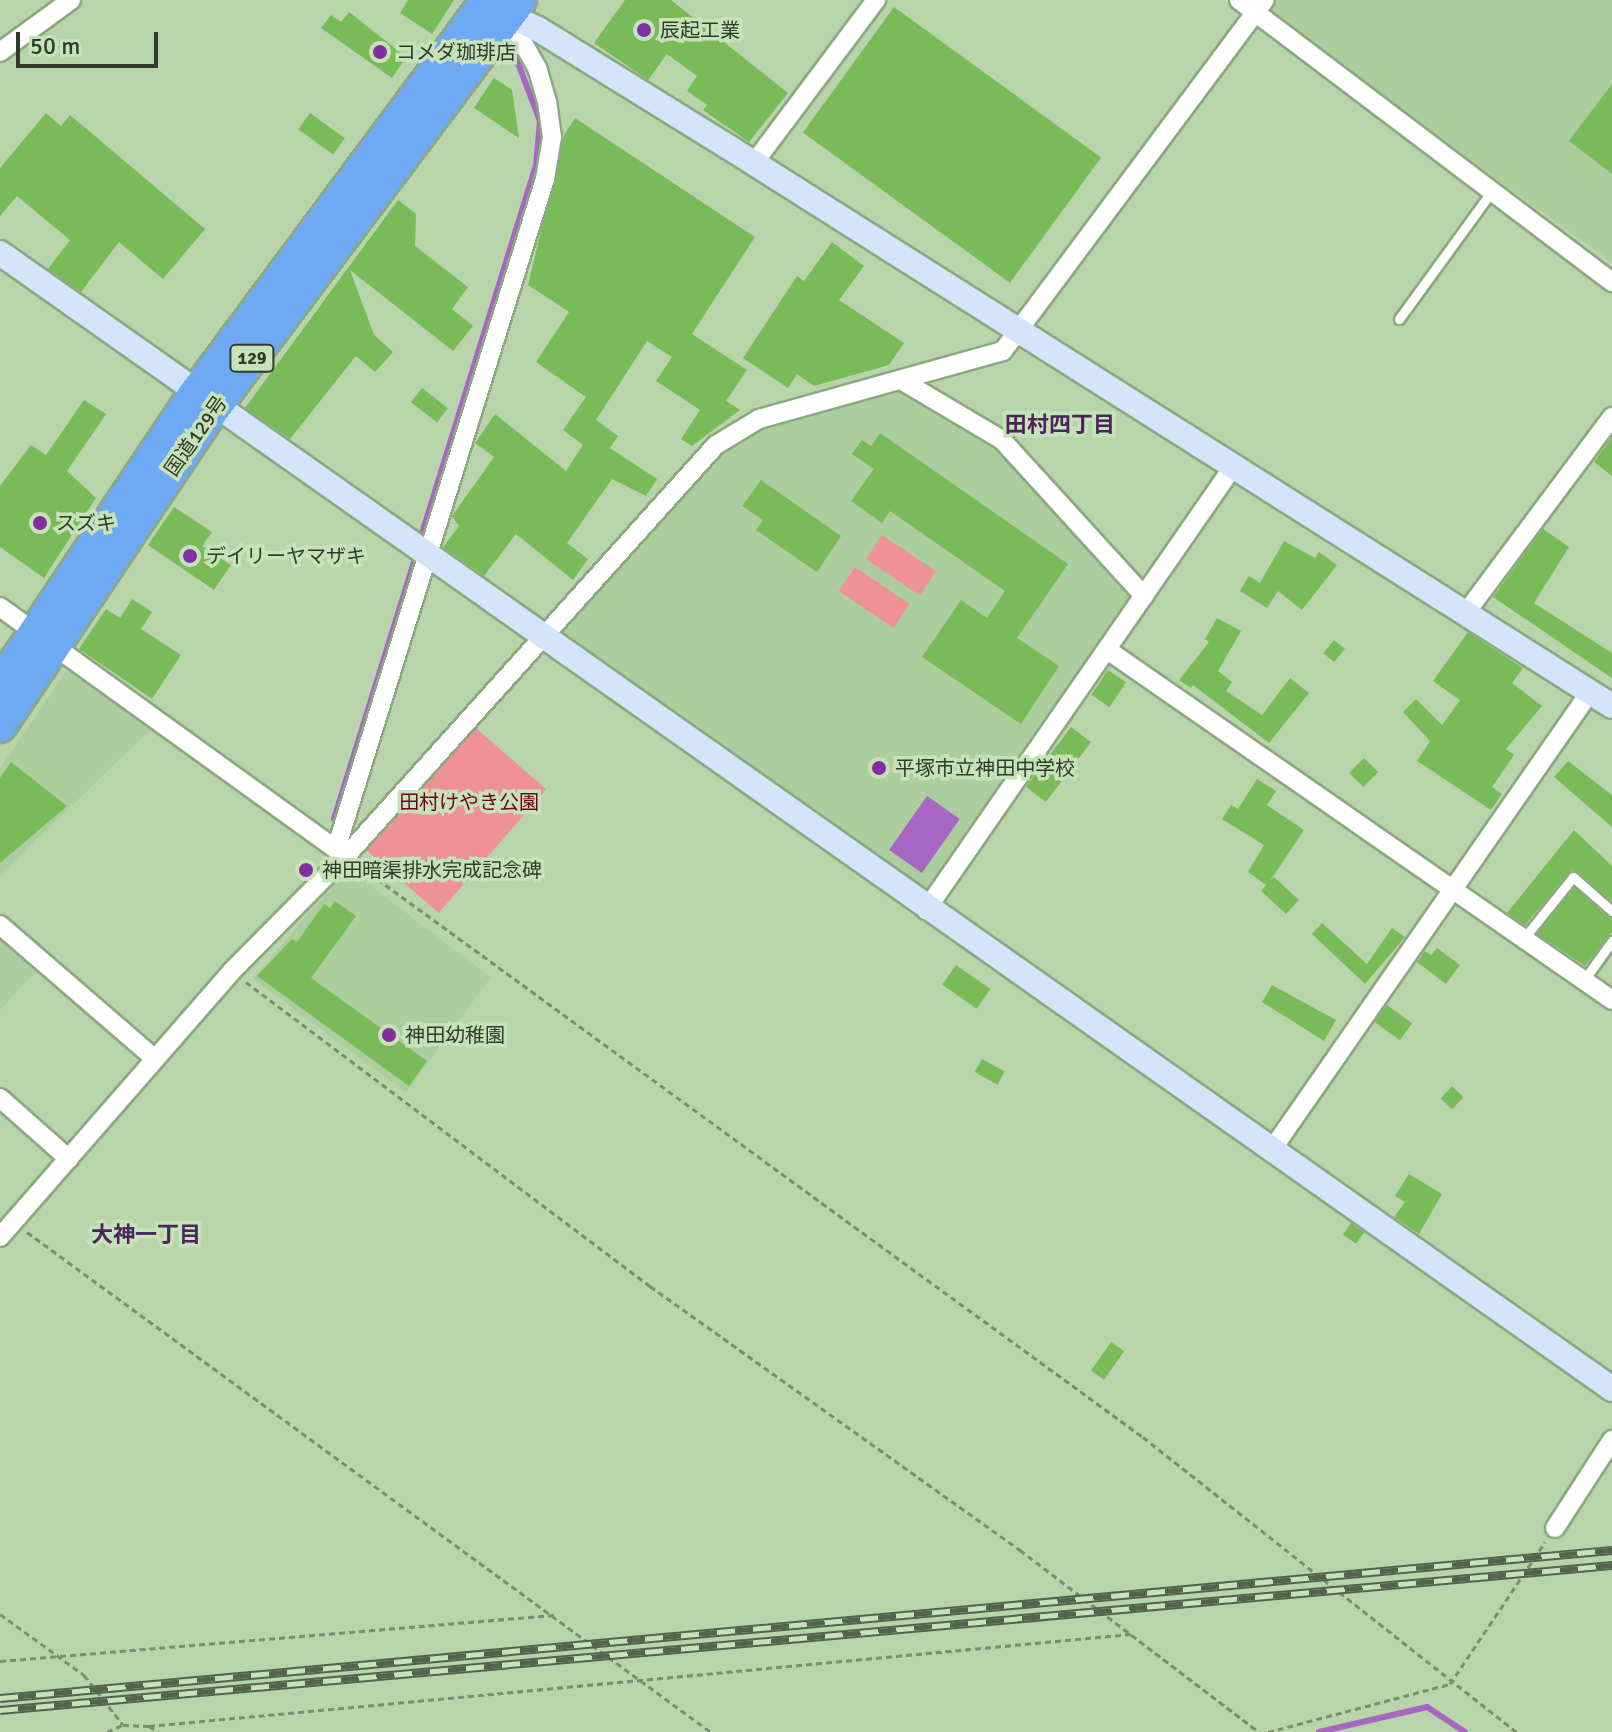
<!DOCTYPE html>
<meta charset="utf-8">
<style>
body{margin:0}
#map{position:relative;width:1612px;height:1732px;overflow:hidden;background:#b8d4ab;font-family:Signika,"Noto Sans JP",sans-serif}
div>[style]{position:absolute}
.built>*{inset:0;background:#accd9d}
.green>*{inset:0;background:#ee9298;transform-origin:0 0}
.water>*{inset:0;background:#a766c1;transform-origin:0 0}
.stream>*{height:6px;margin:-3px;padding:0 3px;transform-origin:3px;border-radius:3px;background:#a766c1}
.building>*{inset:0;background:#7abb59;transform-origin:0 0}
.path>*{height:3px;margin-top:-1.5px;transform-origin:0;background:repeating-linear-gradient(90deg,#7a8f71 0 6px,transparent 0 10px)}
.roads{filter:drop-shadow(2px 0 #8da981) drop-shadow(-2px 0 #8da981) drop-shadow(0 2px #8da981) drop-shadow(0 -2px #8da981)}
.lane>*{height:9px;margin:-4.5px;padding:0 4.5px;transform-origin:4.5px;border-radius:4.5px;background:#fff}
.street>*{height:18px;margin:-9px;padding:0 9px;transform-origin:9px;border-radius:9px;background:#fff}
.secondary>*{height:24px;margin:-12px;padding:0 12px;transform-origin:12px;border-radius:12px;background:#d4e5fb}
.highway>*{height:32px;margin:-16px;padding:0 16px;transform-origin:16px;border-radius:16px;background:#6fa8f3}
.rail>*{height:9px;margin-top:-4.5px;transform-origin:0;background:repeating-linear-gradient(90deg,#c5e2b8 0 18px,#54634d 0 36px);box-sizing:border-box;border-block:2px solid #54634d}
.dots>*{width:22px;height:22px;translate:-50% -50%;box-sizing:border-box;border:4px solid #c5e2b8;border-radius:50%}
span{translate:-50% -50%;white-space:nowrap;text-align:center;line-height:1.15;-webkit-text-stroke:7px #c5e2b8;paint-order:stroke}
.shield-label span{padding:2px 6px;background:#c5e2b8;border:2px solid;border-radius:6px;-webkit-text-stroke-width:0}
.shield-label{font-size:18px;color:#303b2b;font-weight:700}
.poi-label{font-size:20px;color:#303b2b}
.left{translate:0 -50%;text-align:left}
.street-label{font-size:20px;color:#303b2b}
.park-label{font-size:20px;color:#740021}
.neighbourhood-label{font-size:22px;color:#4c255b;font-weight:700}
.scale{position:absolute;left:16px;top:32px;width:142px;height:36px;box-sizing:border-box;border:4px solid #303b2b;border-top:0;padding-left:10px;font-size:24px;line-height:28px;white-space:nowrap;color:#303b2b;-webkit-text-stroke:6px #c5e2b8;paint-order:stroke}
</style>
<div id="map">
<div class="built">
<div style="clip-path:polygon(1276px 0,1612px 0,1612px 262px,1266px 13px)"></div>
<div style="clip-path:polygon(906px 390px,979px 433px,1013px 462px,1134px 594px,1132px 606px,929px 895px,560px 634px,731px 446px,753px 432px)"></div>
<div style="clip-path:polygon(68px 668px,152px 728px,0 875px,0 768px)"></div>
<div style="clip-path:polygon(352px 872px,491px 977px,406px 1092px,253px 979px,342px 874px)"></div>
<div style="clip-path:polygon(0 939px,36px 971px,0 1010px)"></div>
</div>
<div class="green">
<div style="left:882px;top:535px;width:65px;height:29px;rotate:34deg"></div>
<div style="left:855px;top:567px;width:66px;height:29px;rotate:34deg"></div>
<div style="left:470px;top:723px;width:101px;height:164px;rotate:41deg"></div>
</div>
<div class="water">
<div style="left:927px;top:796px;width:40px;height:66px;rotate:35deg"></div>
</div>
<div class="stream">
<div style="left:420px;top:540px;width:392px;rotate:-72.8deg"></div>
<div style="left:536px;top:166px;width:45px;rotate:-84.9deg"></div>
<div style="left:540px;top:121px;width:76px;rotate:-110.8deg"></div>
<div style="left:334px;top:819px;width:276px;rotate:-72.7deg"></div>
<div style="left:1319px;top:1732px;width:111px;rotate:-13deg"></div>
<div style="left:1427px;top:1707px;width:45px;rotate:33.3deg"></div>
</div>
<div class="building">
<div style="clip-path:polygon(408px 0,454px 0,432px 34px,400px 13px)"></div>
<div style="clip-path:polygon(625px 0,671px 0,788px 93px,749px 142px,703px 110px,707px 105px,687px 91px,697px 76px,667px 54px,648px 80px,594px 43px)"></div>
<div style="left:894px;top:7px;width:256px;height:155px;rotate:36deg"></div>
<div style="clip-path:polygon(349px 12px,406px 57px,392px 78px,321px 28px,331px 15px,341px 22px)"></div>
<div style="clip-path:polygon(494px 78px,512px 90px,519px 138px,474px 108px)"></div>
<div style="clip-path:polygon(1612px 84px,1612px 174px,1569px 141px)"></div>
<div style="clip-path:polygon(46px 113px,61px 126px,70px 115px,205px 229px,163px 279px,119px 242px,81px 292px,48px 269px,70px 240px,17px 196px,0 216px,0 168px)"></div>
<div style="left:310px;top:113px;width:43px;height:20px;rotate:36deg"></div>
<div style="clip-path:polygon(575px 118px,755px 237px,692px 334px,747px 370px,726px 401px,740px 410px,692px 446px,681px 439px,700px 410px,656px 381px,672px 357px,647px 341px,596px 420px,618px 436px,610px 448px,657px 479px,646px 496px,612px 479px,567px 543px,588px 559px,573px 580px,516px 534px,484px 576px,443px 547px,459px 526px,452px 516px,494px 457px,475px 443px,495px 414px,566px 471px,583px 445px,563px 430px,586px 397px,536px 362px,569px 312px,528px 285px,564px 135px)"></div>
<div style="clip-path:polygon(398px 200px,416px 214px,415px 246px,468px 287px,452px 309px,473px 326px,453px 351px,350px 270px,374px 335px,393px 352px,375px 372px,356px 356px,290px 439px,245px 408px)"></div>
<div style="clip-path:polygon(832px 242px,864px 266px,839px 300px,904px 343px,889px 365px,814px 386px,797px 374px,788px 388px,743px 358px,797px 276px,804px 281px)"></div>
<div style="left:422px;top:388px;width:33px;height:18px;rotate:38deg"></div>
<div style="clip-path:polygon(84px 400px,106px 414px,67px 471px,96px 498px,44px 578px,0 547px,0 486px,31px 445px,46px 455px)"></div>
<div style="clip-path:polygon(880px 433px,1068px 564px,1017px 638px,1059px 666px,1021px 724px,922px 657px,961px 600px,987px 618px,1005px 591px,890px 511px,882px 523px,851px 501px,874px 469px,852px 454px,862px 440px,871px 446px)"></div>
<div style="clip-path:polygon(1612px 437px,1612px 476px,1594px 462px)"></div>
<div style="clip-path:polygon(761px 480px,841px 536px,817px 572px,756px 530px,763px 520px,742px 506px)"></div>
<div style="clip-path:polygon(174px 507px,212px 532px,202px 546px,231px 565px,214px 590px,148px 545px)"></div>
<div style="clip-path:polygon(1543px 529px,1569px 547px,1534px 603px,1612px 653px,1612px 678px,1493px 597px)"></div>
<div style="clip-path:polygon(1284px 541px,1315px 558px,1319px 552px,1337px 565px,1302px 610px,1278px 591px,1267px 608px,1240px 591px,1249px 576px,1260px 583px)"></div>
<div style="clip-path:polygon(132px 599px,152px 612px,141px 629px,181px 655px,152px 699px,79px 649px,106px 609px,120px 618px)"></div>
<div style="clip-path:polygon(1217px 618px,1241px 631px,1218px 671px,1232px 682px,1226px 691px,1262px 715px,1290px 678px,1309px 693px,1269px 743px,1193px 685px,1191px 688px,1179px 680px,1209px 642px,1205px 639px)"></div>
<div style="clip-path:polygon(1468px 632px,1523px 668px,1512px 683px,1542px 706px,1506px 749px,1514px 755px,1492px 787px,1502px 794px,1491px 810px,1417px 761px,1430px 741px,1403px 712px,1416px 699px,1442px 725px,1460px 700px,1433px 681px)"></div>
<div style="left:1334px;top:640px;width:14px;height:17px;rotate:39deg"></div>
<div style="left:1108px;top:670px;width:22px;height:30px;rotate:34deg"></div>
<div style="left:1071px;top:727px;width:25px;height:75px;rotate:37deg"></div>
<div style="left:1364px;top:758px;width:20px;height:21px;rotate:45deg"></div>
<div style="clip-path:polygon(1568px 761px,1612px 795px,1612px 827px,1554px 777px)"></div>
<div style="clip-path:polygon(11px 762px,67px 806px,0 863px,0 778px)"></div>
<div style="clip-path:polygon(1257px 779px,1276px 791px,1267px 805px,1304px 830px,1270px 881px,1274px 877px,1299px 900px,1286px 914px,1261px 891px,1266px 885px,1248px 872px,1264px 845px,1222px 819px,1231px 805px,1238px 809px)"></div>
<div style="clip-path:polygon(1574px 830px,1612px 866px,1612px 901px,1571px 870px,1525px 925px,1507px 913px)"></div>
<div style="clip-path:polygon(1574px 888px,1612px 918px,1612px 932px,1585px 966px,1537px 934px)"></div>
<div style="clip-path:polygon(335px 901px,356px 916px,311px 978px,427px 1061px,409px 1086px,257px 976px,292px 939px,297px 942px,324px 904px,330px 908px)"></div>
<div style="clip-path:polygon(1322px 923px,1367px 964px,1392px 928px,1405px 937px,1365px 984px,1312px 934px)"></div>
<div style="clip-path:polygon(1437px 948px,1460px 965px,1446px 984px,1417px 962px,1425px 951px,1431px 955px)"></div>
<div style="left:956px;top:965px;width:42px;height:24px;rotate:35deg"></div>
<div style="clip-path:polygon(1272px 985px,1336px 1020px,1324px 1041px,1262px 1002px)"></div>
<div style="left:1387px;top:1005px;width:31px;height:21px;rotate:36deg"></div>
<div style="left:982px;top:1059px;width:26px;height:15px;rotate:29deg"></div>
<div style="left:1452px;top:1086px;width:16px;height:17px;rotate:43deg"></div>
<div style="clip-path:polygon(1409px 1174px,1442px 1194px,1419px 1234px,1394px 1217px,1405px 1202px,1395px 1196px)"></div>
<div style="left:1351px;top:1223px;width:16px;height:14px;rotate:35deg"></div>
<div style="left:1111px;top:1342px;width:16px;height:35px;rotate:35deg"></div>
</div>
<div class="path">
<div style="left:361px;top:867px;width:968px;rotate:36.09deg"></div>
<div style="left:1143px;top:1437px;width:476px;rotate:38.3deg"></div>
<div style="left:246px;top:982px;width:506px;rotate:36.96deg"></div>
<div style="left:650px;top:1286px;width:455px;rotate:35.5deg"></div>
<div style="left:1020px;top:1550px;width:300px;rotate:37.3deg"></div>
<div style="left:27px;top:1232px;width:847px;rotate:36.17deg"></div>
<div style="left:0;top:1614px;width:104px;rotate:36deg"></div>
<div style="left:84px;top:1675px;width:63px;rotate:52deg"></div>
<div style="left:123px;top:1725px;width:26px;rotate:2deg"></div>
<div style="left:149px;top:1726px;width:986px;rotate:-5.35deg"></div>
<div style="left:0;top:1661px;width:556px;rotate:-4.75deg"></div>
<div style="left:149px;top:1726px;width:11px;rotate:34deg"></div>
<div style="left:107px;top:1732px;width:17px;rotate:-25deg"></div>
<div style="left:1268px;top:1732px;width:188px;rotate:-14.8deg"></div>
<div style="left:1450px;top:1684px;width:171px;rotate:-56.2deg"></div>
</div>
<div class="roads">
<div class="lane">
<div style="left:1399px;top:319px;width:158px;rotate:-54deg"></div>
<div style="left:1524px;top:938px;width:78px;rotate:-51.2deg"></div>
<div style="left:1573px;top:877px;width:52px;rotate:41.1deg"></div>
<div style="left:1584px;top:980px;width:48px;rotate:-54.3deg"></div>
</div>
<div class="street">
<div style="left:1239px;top:0;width:468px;rotate:37.1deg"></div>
<div style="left:0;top:52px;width:88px;rotate:-36.2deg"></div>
<div style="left:754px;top:163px;width:204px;rotate:-53.2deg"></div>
<div style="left:901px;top:380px;width:117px;rotate:30.7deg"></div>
<div style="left:1002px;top:440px;width:211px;rotate:47.7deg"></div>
<div style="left:0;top:607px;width:424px;rotate:35.8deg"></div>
<div style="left:1465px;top:614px;width:246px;rotate:-53.3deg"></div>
<div style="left:1109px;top:651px;width:612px;rotate:34.75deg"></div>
<div style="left:336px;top:849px;width:702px;rotate:-72.68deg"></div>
<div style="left:545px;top:179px;width:43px;rotate:-80.5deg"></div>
<div style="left:552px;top:137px;width:35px;rotate:-98deg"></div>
<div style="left:547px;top:102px;width:35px;rotate:-106deg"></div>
<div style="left:537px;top:68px;width:60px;rotate:-119.1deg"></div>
<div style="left:926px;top:910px;width:539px;rotate:-55.28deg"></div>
<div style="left:0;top:925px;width:205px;rotate:40.8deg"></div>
<div style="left:0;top:1098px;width:92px;rotate:41.5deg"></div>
<div style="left:1271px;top:1151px;width:559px;rotate:-55.2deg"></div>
<div style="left:0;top:1237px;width:353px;rotate:-48.9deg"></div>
<div style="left:232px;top:971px;width:162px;rotate:-45.3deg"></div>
<div style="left:346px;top:856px;width:553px;rotate:-48.01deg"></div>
<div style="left:716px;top:445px;width:50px;rotate:-31.2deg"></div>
<div style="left:759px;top:419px;width:253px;rotate:-15.6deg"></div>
<div style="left:1003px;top:351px;width:438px;rotate:-53.3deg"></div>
<div style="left:1555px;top:1528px;width:105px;rotate:-57.1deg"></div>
</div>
<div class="secondary">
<div style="left:496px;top:9px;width:47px;rotate:25.5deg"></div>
<div style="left:538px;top:29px;width:254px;rotate:31.8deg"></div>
<div style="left:754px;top:163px;width:1015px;rotate:32.33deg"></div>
<div style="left:0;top:253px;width:1972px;rotate:35.17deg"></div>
</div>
<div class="highway">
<div style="left:0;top:685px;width:350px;rotate:-56.2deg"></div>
<div style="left:195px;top:394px;width:491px;rotate:-53.4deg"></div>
<div style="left:0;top:726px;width:383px;rotate:-56.1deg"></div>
<div style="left:214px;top:408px;width:510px;rotate:-53.13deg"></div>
</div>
</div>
<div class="rail">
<div style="left:0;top:1698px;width:1619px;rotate:-5.25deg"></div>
<div style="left:0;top:1710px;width:1619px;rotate:-5.14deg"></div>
</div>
<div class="dots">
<div style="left:644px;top:30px;background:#82309f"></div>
<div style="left:380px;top:52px;background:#82309f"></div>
<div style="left:40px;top:523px;background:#82309f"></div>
<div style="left:190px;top:556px;background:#82309f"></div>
<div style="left:879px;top:768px;background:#82309f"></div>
<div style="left:306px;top:870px;background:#82309f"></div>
<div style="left:389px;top:1035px;background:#82309f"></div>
</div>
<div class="shield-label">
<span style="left:252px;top:358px">129</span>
</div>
<div class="poi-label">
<span class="left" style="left:660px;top:30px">辰起工業</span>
<span class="left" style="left:396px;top:52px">コメダ珈琲店</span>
<span class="left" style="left:56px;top:523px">スズキ</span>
<span class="left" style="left:206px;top:556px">デイリーヤマザキ</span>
<span class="left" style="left:895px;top:768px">平塚市立神田中学校</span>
<span class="left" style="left:322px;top:870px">神田暗渠排水完成記念碑</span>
<span class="left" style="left:405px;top:1035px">神田幼稚園</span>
</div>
<div class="street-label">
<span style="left:196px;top:436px;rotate:-55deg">国道129号</span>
</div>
<div class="park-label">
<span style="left:469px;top:802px">田村けやき公園</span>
</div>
<div class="neighbourhood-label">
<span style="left:1060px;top:425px">田村四丁目</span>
<span style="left:146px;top:1235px">大神一丁目</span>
</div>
<div class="scale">50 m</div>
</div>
